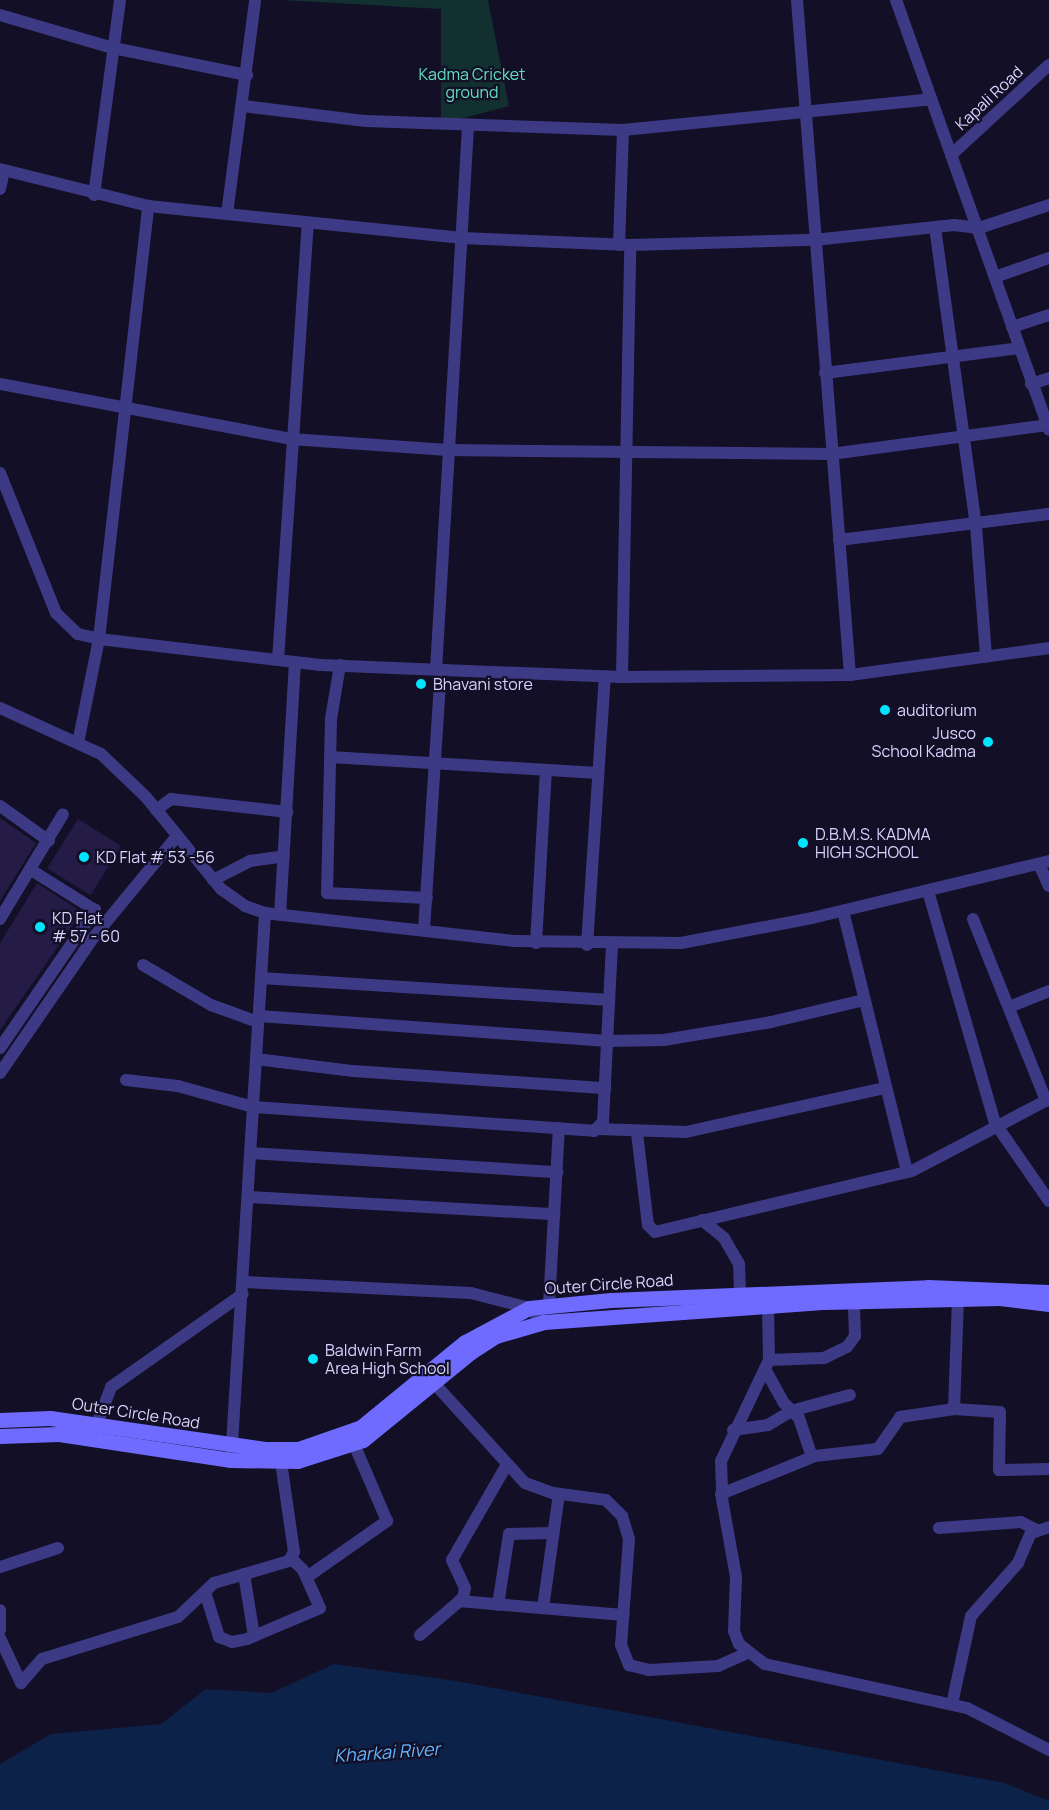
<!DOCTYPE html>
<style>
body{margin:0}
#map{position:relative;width:1049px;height:1810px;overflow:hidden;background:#130f26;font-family:Manrope,sans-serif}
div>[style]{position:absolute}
.green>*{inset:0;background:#12302f}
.water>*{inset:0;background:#0c2248}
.building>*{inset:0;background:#241b47;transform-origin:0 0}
.street>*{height:12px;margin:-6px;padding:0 6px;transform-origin:6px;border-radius:6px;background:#3d3a85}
.secondary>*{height:15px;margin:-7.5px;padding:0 7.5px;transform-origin:7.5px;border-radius:7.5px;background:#6f6bff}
.dots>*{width:16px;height:16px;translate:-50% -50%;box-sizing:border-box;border:3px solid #130f26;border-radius:50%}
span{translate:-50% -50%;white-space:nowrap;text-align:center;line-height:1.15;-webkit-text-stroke:4.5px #130f26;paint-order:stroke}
.park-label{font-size:16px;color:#5fe0c0}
.street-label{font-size:16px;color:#d9d4ff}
.poi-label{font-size:16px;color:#d9d4ff}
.left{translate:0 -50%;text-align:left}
.right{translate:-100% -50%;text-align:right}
.water-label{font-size:18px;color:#62b6ff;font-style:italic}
</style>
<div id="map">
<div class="green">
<div style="clip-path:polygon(281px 0,488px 0,509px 106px,441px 124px,441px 9px)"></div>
</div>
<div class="water">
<div style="clip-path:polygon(334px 1664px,456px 1681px,1005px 1783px,1049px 1801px,1049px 1810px,0 1810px,0 1764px,51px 1734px,161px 1724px,206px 1689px,271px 1693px)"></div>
</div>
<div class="building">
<div style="clip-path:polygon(0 818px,36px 843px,0 901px)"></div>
<div style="left:78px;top:819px;width:51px;height:58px;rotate:32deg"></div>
<div style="clip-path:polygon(37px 883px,82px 912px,0 1030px,0 943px)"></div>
</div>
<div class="street">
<div style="left:797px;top:0;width:677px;rotate:85.51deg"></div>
<div style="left:896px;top:0;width:456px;rotate:70.4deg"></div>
<div style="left:0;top:15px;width:118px;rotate:16.3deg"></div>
<div style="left:113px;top:48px;width:137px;rotate:11.4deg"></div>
<div style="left:243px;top:106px;width:124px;rotate:7deg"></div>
<div style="left:366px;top:121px;width:257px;rotate:2deg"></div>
<div style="left:623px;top:130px;width:310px;rotate:-5.7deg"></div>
<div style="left:951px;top:155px;width:133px;rotate:-42.6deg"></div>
<div style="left:0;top:169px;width:153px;rotate:14deg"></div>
<div style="left:148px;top:206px;width:316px;rotate:5.8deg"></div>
<div style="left:462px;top:238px;width:168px;rotate:2.4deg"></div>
<div style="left:630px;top:245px;width:184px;rotate:-1.6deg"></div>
<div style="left:814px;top:240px;width:141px;rotate:-6.1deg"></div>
<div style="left:954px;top:225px;width:25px;rotate:7deg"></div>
<div style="left:979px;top:228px;width:74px;rotate:-18.2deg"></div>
<div style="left:0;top:189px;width:19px;rotate:-78deg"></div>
<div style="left:94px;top:195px;width:197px;rotate:-82.4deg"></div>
<div style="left:227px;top:214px;width:216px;rotate:-82.5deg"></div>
<div style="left:935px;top:227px;width:302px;rotate:82.2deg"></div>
<div style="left:976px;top:526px;width:131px;rotate:85.6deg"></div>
<div style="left:619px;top:245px;width:115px;rotate:-88deg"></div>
<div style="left:995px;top:277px;width:57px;rotate:-19.4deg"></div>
<div style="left:1012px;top:327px;width:39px;rotate:-18deg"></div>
<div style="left:825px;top:373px;width:196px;rotate:-7.3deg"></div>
<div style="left:0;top:384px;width:296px;rotate:10.7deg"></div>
<div style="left:291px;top:439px;width:157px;rotate:4deg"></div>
<div style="left:448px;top:450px;width:383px;rotate:0.6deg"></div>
<div style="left:831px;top:454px;width:218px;rotate:-7.6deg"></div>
<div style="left:1031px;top:384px;width:19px;rotate:-18deg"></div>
<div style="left:0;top:473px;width:151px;rotate:68.2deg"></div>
<div style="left:56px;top:613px;width:30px;rotate:44deg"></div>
<div style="left:78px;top:634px;width:22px;rotate:13deg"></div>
<div style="left:99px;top:639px;width:223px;rotate:6.7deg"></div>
<div style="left:320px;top:665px;width:302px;rotate:2.3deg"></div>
<div style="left:622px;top:677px;width:228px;rotate:-0.5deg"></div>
<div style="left:850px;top:675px;width:201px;rotate:-7.7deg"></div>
<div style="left:839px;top:540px;width:212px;rotate:-7.1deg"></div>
<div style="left:278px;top:660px;width:437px;rotate:-86.1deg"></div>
<div style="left:340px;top:665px;width:55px;rotate:99.5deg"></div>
<div style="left:331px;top:719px;width:174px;rotate:91.3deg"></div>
<div style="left:327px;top:893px;width:100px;rotate:2.9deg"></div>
<div style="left:436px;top:670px;width:545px;rotate:-86.63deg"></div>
<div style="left:622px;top:677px;width:432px;rotate:-88.9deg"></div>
<div style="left:0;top:708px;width:111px;rotate:24.5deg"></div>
<div style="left:101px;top:754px;width:62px;rotate:43.7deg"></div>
<div style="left:146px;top:797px;width:119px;rotate:50.8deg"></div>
<div style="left:221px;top:889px;width:29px;rotate:35deg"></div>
<div style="left:245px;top:906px;width:21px;rotate:19deg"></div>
<div style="left:265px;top:913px;width:250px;rotate:6.4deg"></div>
<div style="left:513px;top:941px;width:168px;rotate:0.7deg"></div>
<div style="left:681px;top:943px;width:133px;rotate:-10.8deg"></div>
<div style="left:812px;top:918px;width:244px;rotate:-13.5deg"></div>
<div style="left:78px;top:743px;width:106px;rotate:-78.6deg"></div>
<div style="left:99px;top:639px;width:436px;rotate:-83.5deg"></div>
<div style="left:330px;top:757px;width:268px;rotate:3.4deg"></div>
<div style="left:0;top:806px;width:60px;rotate:35.5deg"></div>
<div style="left:156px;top:810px;width:19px;rotate:-36deg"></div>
<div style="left:171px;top:799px;width:117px;rotate:6.4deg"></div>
<div style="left:1039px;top:864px;width:24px;rotate:66deg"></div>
<div style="left:213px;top:880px;width:42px;rotate:-27.2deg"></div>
<div style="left:250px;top:861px;width:34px;rotate:-8deg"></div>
<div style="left:928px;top:891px;width:241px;rotate:73.9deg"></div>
<div style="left:995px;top:1123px;width:95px;rotate:55.3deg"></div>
<div style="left:843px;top:911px;width:269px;rotate:76.2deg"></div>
<div style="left:280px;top:915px;width:253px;rotate:-86.6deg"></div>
<div style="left:0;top:919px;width:122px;rotate:-59deg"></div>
<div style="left:973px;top:919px;width:196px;rotate:68.1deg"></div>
<div style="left:424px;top:930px;width:261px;rotate:-86.3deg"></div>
<div style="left:536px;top:943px;width:173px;rotate:-86.7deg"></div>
<div style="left:587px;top:945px;width:269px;rotate:-86.2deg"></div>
<div style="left:143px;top:965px;width:79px;rotate:30.5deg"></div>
<div style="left:211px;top:1005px;width:50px;rotate:19.9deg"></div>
<div style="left:261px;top:978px;width:349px;rotate:3.6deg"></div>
<div style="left:1009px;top:1007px;width:43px;rotate:-21.8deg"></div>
<div style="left:259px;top:1016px;width:349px;rotate:4.1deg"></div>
<div style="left:607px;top:1041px;width:57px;rotate:-1deg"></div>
<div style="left:664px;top:1040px;width:109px;rotate:-9.5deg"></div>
<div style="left:771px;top:1022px;width:96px;rotate:-13.3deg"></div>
<div style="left:0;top:1048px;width:168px;rotate:-55.5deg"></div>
<div style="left:95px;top:910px;width:75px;rotate:-148deg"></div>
<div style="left:256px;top:1059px;width:98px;rotate:7.1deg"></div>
<div style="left:353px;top:1071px;width:253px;rotate:3.9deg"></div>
<div style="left:0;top:1073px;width:164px;rotate:-55.4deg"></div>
<div style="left:93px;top:938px;width:132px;rotate:-50.5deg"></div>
<div style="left:126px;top:1080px;width:52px;rotate:6.6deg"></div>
<div style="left:178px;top:1086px;width:78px;rotate:15.6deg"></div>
<div style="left:253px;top:1107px;width:342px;rotate:4deg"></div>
<div style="left:594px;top:1131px;width:13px;rotate:-45deg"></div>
<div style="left:603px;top:1122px;width:178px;rotate:-87.1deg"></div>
<div style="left:598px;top:1129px;width:88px;rotate:2deg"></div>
<div style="left:686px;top:1132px;width:204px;rotate:-12.5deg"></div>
<div style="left:637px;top:1133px;width:93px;rotate:83.2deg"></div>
<div style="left:648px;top:1225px;width:10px;rotate:45deg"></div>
<div style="left:655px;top:1232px;width:264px;rotate:-13.4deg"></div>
<div style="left:912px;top:1171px;width:155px;rotate:-27.7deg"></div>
<div style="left:251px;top:1153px;width:307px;rotate:3.6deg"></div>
<div style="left:248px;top:1197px;width:307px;rotate:3.2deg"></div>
<div style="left:702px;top:1220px;width:28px;rotate:39deg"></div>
<div style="left:724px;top:1238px;width:30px;rotate:60deg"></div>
<div style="left:739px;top:1264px;width:30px;rotate:88deg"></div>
<div style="left:244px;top:1282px;width:227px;rotate:2.8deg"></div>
<div style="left:471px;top:1293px;width:60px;rotate:14.5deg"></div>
<div style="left:529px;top:1308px;width:21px;rotate:43deg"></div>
<div style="left:549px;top:1305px;width:177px;rotate:-86.8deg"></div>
<div style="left:768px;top:1306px;width:54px;rotate:88.9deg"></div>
<div style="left:769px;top:1360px;width:112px;rotate:115.4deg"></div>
<div style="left:721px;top:1461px;width:38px;rotate:88deg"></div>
<div style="left:722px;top:1499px;width:79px;rotate:79.8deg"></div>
<div style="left:736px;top:1577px;width:54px;rotate:92.1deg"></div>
<div style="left:734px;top:1631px;width:14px;rotate:69deg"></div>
<div style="left:739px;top:1644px;width:33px;rotate:38deg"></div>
<div style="left:765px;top:1664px;width:207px;rotate:12.3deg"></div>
<div style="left:967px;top:1708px;width:92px;rotate:27.1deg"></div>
<div style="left:769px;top:1360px;width:55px;rotate:-2.1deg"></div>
<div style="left:824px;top:1358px;width:25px;rotate:-26deg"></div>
<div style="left:847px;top:1347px;width:14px;rotate:-54deg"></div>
<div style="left:855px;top:1336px;width:34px;rotate:-92deg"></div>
<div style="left:765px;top:1369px;width:39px;rotate:61deg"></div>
<div style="left:784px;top:1403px;width:21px;rotate:45deg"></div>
<div style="left:799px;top:1418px;width:41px;rotate:71.6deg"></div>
<div style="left:433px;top:1382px;width:137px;rotate:47.7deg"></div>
<div style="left:525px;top:1483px;width:30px;rotate:20deg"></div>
<div style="left:553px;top:1493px;width:53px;rotate:7.5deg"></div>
<div style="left:606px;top:1500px;width:23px;rotate:45deg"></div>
<div style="left:622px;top:1516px;width:24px;rotate:73deg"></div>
<div style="left:629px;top:1539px;width:106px;rotate:94.3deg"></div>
<div style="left:621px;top:1645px;width:22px;rotate:68deg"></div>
<div style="left:629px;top:1665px;width:21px;rotate:14deg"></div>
<div style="left:649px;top:1670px;width:69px;rotate:-3.3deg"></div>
<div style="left:718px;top:1666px;width:32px;rotate:-24deg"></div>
<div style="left:954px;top:1409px;width:46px;rotate:3.7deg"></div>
<div style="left:1000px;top:1412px;width:58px;rotate:91deg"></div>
<div style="left:999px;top:1470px;width:50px;rotate:-1.1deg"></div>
<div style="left:97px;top:1424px;width:40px;rotate:-69deg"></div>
<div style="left:111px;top:1387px;width:161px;rotate:-35.2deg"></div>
<div style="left:733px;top:1430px;width:35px;rotate:-8deg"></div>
<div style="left:768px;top:1425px;width:27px;rotate:-31deg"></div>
<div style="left:791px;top:1411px;width:61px;rotate:-15.2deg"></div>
<div style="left:231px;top:1460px;width:548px;rotate:-86.44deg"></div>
<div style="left:721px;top:1494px;width:101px;rotate:-22deg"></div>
<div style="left:815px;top:1456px;width:63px;rotate:-6.3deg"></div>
<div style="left:878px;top:1449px;width:39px;rotate:-55deg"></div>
<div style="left:900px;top:1417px;width:55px;rotate:-8.4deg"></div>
<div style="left:954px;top:1409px;width:110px;rotate:-87.9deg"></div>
<div style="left:939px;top:1528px;width:82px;rotate:-4.2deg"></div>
<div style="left:1021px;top:1522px;width:16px;rotate:27deg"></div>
<div style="left:0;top:1567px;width:61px;rotate:-18.1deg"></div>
<div style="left:244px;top:1574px;width:63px;rotate:80.8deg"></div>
<div style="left:307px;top:1577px;width:98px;rotate:-35deg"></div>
<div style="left:387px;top:1521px;width:84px;rotate:-113.2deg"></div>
<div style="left:205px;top:1592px;width:47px;rotate:72.7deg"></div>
<div style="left:219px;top:1637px;width:14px;rotate:21deg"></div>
<div style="left:232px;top:1642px;width:15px;rotate:-11deg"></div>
<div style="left:247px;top:1639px;width:79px;rotate:-23deg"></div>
<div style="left:320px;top:1608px;width:42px;rotate:-114.1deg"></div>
<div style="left:303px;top:1570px;width:16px;rotate:-135deg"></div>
<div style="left:459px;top:1601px;width:165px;rotate:4.9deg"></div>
<div style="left:498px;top:1605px;width:72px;rotate:-81.2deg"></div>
<div style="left:509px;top:1534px;width:44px;rotate:-1.3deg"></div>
<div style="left:543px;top:1608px;width:115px;rotate:-82deg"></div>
<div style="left:0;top:1610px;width:20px;rotate:90deg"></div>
<div style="left:420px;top:1635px;width:57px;rotate:-40.7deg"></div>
<div style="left:463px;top:1598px;width:10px;rotate:-79deg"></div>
<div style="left:465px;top:1588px;width:31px;rotate:-115deg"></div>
<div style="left:452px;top:1560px;width:108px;rotate:-60.1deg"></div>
<div style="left:0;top:1638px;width:50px;rotate:65deg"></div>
<div style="left:21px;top:1683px;width:32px;rotate:-49deg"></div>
<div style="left:42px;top:1659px;width:142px;rotate:-17.2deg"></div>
<div style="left:178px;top:1617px;width:50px;rotate:-43.4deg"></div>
<div style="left:214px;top:1583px;width:78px;rotate:-16.3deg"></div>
<div style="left:289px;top:1561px;width:10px;rotate:-61deg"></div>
<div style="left:294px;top:1552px;width:91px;rotate:-98.2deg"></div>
<div style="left:952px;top:1704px;width:90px;rotate:-77.8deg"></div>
<div style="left:971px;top:1616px;width:71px;rotate:-48.4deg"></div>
<div style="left:1018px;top:1563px;width:33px;rotate:-67deg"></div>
<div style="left:1031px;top:1533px;width:19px;rotate:-18deg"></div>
</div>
<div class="secondary">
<div style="left:0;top:1420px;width:50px;rotate:-2.3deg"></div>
<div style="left:50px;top:1418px;width:217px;rotate:8.2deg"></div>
<div style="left:265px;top:1449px;width:33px"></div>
<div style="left:298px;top:1449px;width:67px;rotate:-19.2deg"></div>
<div style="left:361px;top:1427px;width:134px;rotate:-39.3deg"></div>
<div style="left:465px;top:1342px;width:72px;rotate:-28deg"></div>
<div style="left:529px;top:1308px;width:82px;rotate:-5.6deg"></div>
<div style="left:611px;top:1300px;width:317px;rotate:-2.3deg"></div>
<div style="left:928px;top:1287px;width:121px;rotate:2.4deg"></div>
<div style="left:0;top:1436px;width:59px;rotate:-1.9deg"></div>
<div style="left:59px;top:1434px;width:174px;rotate:8.6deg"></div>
<div style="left:231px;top:1460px;width:66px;rotate:0.9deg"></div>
<div style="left:297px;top:1461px;width:69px;rotate:-17.7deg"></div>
<div style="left:363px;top:1440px;width:139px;rotate:-39.2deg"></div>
<div style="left:471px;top:1352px;width:30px;rotate:-33deg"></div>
<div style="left:496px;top:1336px;width:50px;rotate:-16.3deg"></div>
<div style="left:544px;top:1322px;width:282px;rotate:-4.1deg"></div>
<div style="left:825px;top:1302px;width:175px;rotate:-1.3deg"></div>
<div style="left:1000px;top:1298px;width:49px;rotate:7deg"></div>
</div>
<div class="dots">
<div style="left:421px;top:684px;background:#00e5ff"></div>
<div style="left:885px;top:710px;background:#00e5ff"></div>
<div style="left:988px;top:742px;background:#00e5ff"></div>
<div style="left:803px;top:843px;background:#00e5ff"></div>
<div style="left:84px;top:857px;background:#00e5ff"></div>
<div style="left:40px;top:927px;background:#00e5ff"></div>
<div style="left:313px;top:1359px;background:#00e5ff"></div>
</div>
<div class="park-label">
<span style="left:472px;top:83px">Kadma Cricket<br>ground</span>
</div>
<div class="street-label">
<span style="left:989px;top:98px;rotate:-43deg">Kapali Road</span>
<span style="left:609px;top:1284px;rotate:-4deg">Outer Circle Road</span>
<span style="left:136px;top:1413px;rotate:9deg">Outer Circle Road</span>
</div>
<div class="poi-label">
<span class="left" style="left:433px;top:684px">Bhavani store</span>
<span class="left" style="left:897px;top:710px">auditorium</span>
<span class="right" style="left:976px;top:742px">Jusco<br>School Kadma</span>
<span class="left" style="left:815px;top:843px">D.B.M.S. KADMA<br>HIGH SCHOOL</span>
<span class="left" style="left:96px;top:857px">KD Flat # 53 -56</span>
<span class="left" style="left:52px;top:927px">KD Flat<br># 57 - 60</span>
<span class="left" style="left:325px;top:1359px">Baldwin Farm<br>Area High School</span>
</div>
<div class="water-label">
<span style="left:387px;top:1752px;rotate:-4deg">Kharkai River</span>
</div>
</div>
